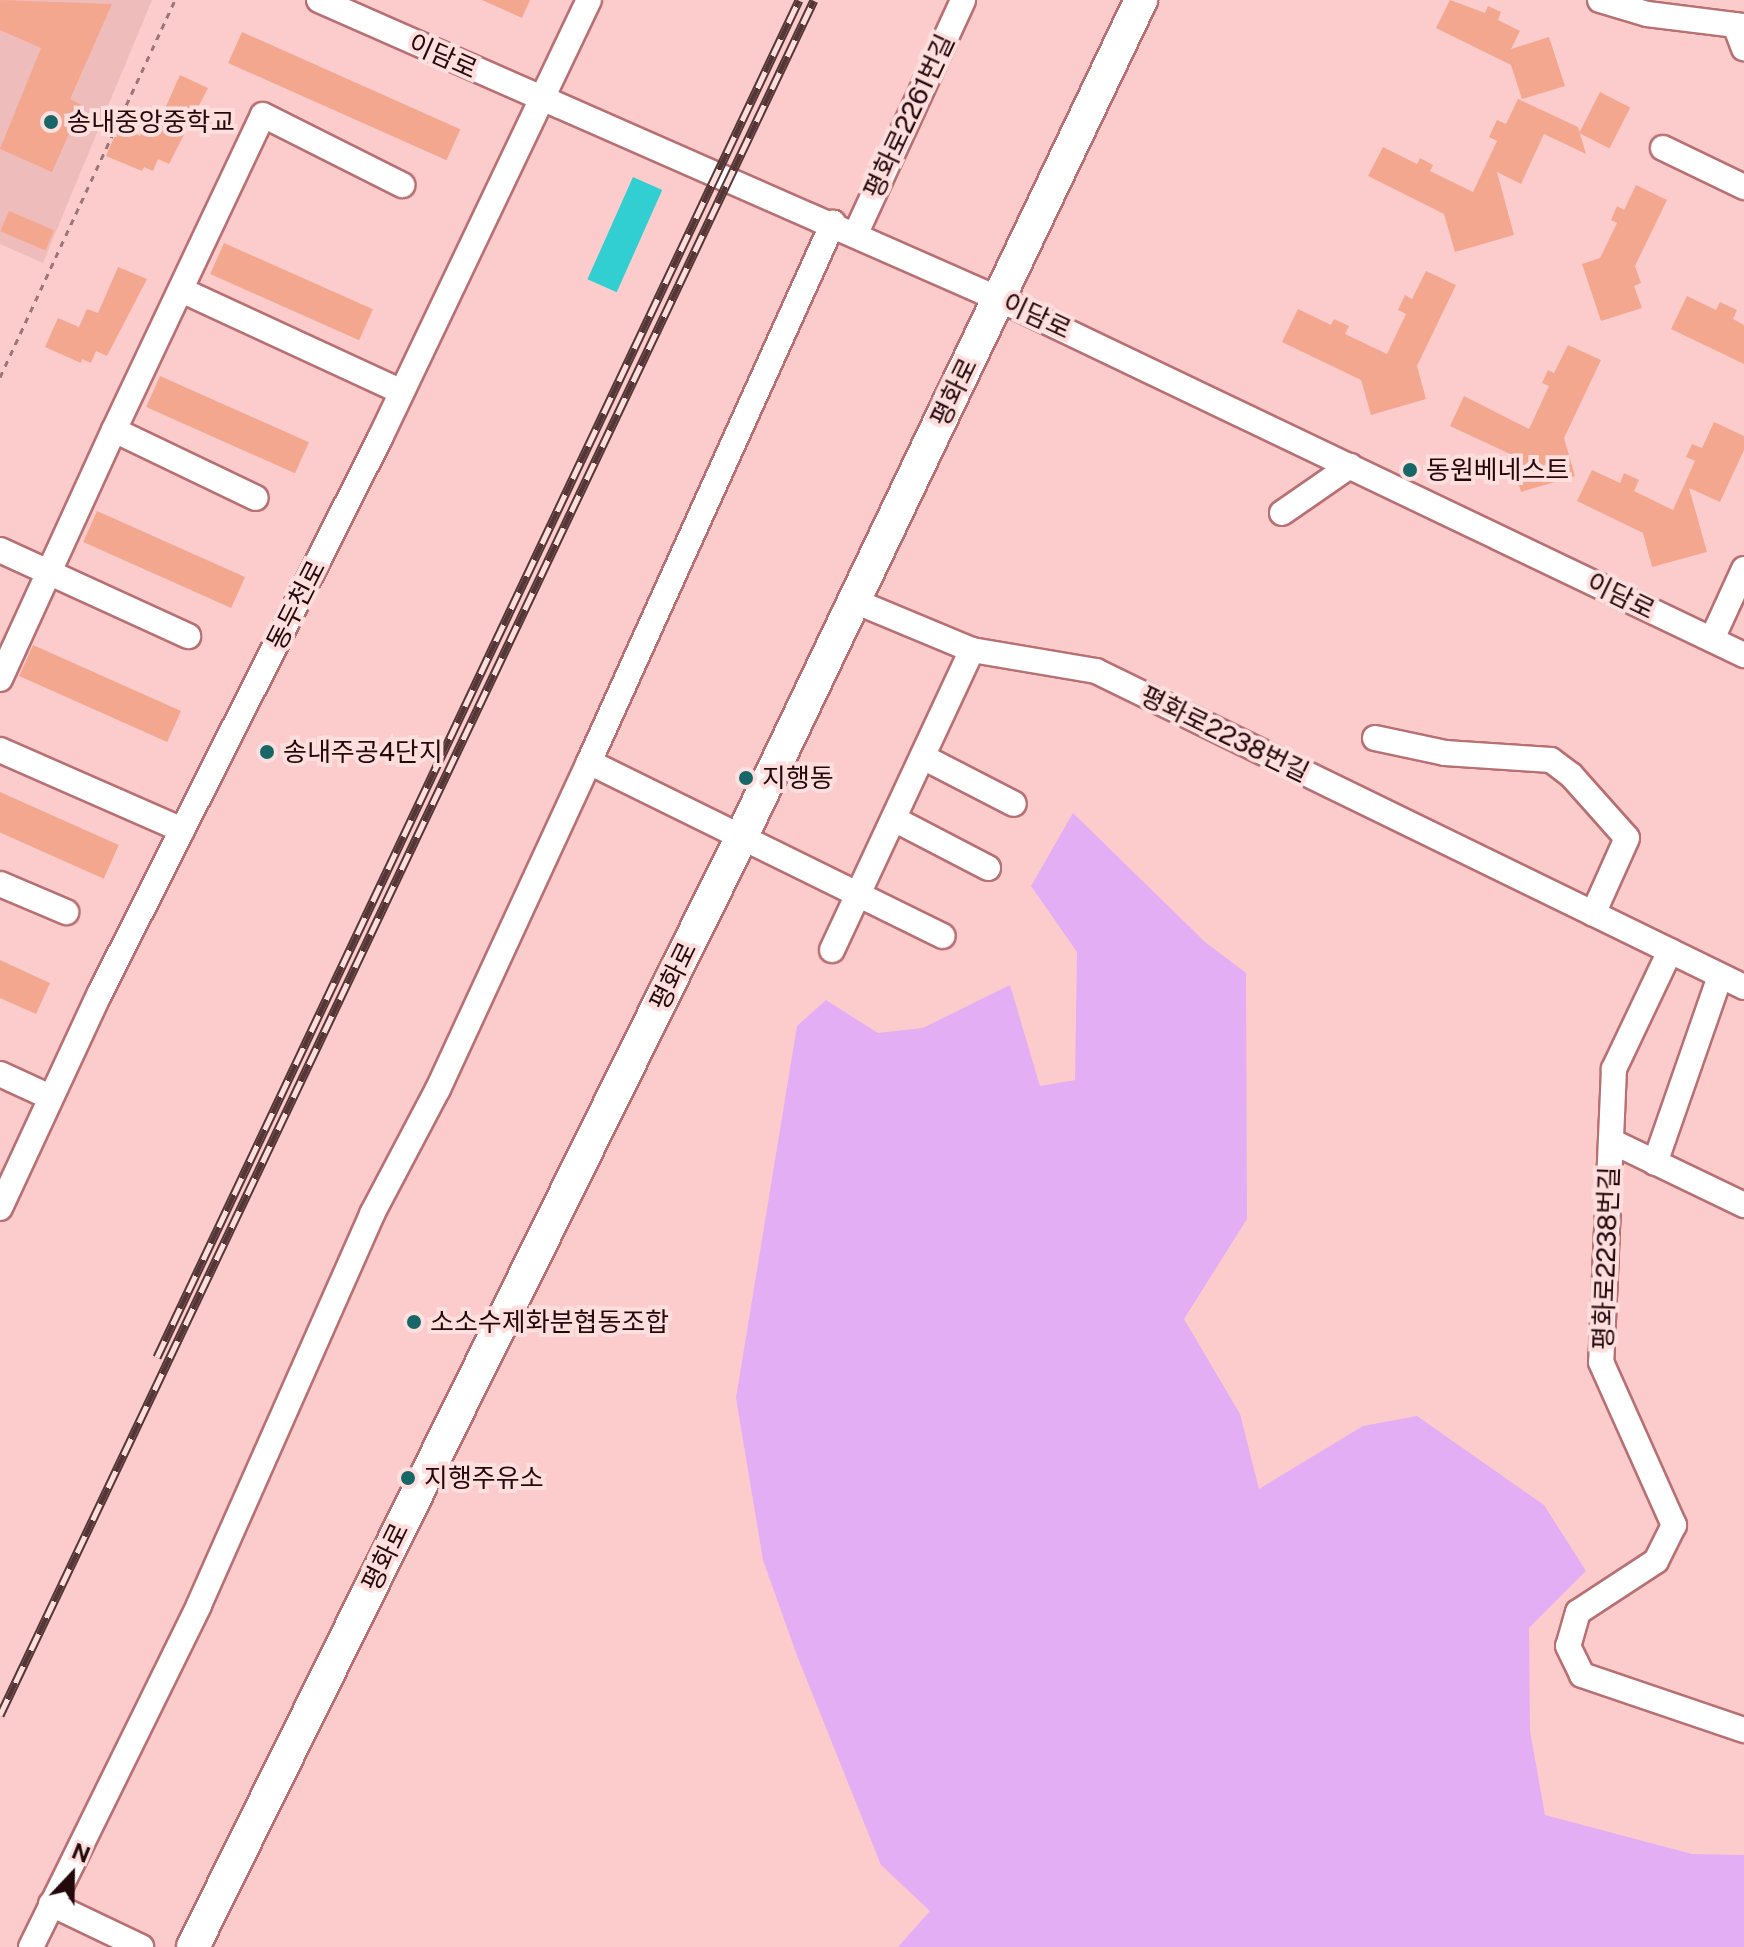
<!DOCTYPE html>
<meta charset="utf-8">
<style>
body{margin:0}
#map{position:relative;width:1744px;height:1947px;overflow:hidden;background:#fccccc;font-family:"Public Sans","Noto Sans KR",sans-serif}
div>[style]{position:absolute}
.built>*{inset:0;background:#efbcbc}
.green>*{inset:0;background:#e3aef4}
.water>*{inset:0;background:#31ced2;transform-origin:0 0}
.building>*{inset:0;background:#f4a78f;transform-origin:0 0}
.path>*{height:3px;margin-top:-1.5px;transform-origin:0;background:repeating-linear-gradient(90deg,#9c7677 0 6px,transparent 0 12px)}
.roads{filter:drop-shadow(2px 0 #b87072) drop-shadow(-2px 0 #b87072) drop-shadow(0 2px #b87072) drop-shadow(0 -2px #b87072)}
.minor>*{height:24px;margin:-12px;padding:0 12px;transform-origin:12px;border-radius:12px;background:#fff}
.major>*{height:32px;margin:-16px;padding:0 16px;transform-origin:16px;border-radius:16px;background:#fff}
.rail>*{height:9px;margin-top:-4.5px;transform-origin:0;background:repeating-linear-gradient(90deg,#ffdede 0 18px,#553637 0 36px);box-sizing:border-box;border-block:2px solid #553637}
.dots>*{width:22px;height:22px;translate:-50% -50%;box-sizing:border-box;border:4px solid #ffdede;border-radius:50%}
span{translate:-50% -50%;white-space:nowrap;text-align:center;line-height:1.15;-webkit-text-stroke:8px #ffdede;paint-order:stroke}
.street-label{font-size:26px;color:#23090b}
.poi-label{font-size:26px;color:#23090b}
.left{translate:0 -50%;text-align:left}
.north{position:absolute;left:32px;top:1835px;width:80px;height:80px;-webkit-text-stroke:6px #ffdede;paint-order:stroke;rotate:22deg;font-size:22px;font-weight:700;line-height:32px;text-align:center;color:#23090b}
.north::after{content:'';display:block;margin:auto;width:28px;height:36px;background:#23090b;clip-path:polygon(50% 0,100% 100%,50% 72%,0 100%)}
</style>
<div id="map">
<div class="built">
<div style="clip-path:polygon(0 0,152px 0,43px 263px,0 244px)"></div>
</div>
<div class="green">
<div style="clip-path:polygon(1073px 813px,1205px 942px,1246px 973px,1247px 1219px,1184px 1319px,1240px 1414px,1259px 1489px,1363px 1426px,1417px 1416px,1544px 1505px,1586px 1571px,1529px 1628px,1530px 1731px,1545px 1815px,1692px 1854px,1744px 1855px,1744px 1947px,898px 1947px,930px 1911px,881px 1865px,796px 1653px,763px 1560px,736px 1398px,797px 1026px,826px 1000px,878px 1033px,923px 1028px,1010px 985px,1040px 1086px,1075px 1080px,1077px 952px,1031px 886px)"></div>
</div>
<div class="water">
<div style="left:633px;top:177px;width:32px;height:112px;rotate:24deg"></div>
</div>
<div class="building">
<div style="clip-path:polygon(0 0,112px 4px,70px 99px,82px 105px,52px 172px,0 149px,41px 48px,0 30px)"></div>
<div style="clip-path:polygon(482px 0,530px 0,522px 18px)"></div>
<div style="clip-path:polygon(1450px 0,1485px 13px,1488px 6px,1501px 12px,1498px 20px,1520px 31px,1511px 49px,1549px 37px,1565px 86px,1522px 99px,1511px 65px,1436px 28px)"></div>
<div style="left:242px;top:32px;width:239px;height:34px;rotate:24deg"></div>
<div style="clip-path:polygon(180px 75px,208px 88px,169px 164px,158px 159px,153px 171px,144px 167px,142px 171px,106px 156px,119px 126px,140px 136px,149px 117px,159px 122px)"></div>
<div style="left:1600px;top:92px;width:34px;height:46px;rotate:27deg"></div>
<div style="clip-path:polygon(1518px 99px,1578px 127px,1586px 154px,1544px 134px,1521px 184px,1497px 172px,1514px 235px,1455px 252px,1444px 214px,1368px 176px,1383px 147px,1417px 164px,1420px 158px,1433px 165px,1430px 171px,1473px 192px,1497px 141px,1489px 137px,1497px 120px,1506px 124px)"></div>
<div style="clip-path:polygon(1636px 185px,1667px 200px,1635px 266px,1641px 283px,1634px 286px,1642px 308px,1601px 321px,1582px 264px,1600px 258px,1617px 223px,1611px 220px,1617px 206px,1624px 210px)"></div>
<div style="left:9px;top:211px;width:49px;height:22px;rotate:23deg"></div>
<div style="left:224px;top:243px;width:163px;height:34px;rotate:24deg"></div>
<div style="clip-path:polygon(118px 267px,147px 279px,107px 356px,96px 351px,91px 363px,82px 359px,81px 363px,45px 347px,58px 318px,79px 327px,87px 309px,98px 313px)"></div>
<div style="clip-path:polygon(1426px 271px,1456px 285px,1417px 366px,1426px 399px,1371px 415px,1361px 380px,1282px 342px,1298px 309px,1331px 325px,1334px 319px,1349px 326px,1345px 334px,1387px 354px,1406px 314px,1398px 310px,1405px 295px,1412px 299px)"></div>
<div style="clip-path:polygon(1687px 296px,1716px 310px,1720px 302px,1737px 310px,1733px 319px,1744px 325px,1744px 364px,1671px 329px)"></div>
<div style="clip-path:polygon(1568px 345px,1601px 360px,1564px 438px,1575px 476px,1521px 492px,1510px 454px,1450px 426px,1464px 396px,1529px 429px,1549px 386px,1542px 383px,1548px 370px,1554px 373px)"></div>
<div style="left:160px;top:376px;width:163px;height:34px;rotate:24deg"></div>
<div style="clip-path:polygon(1714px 422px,1744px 436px,1744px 450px,1720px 502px,1689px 488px,1707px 552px,1652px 567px,1643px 533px,1577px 501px,1592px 470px,1620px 483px,1624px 473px,1639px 480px,1634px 491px,1673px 510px,1695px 461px,1686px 457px,1692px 444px,1702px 448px)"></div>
<div style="left:97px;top:511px;width:162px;height:34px;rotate:24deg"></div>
<div style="left:33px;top:645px;width:162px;height:34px;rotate:24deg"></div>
<div style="left:0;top:792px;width:130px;height:37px;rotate:24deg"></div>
<div style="clip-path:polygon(0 960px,50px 983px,36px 1014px,0 998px)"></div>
</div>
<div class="path">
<div style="left:0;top:377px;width:416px;rotate:-65.1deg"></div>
</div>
<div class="roads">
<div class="minor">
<div style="left:319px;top:0;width:743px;rotate:23.74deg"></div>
<div style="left:999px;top:299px;width:826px;rotate:25.54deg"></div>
<div style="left:1600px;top:0;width:49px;rotate:16.6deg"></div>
<div style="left:1647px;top:14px;width:98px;rotate:7.1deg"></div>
<div style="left:1735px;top:25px;width:25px;rotate:69deg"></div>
<div style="left:1663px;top:148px;width:90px;rotate:25.7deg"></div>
<div style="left:856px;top:233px;width:256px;rotate:-65.3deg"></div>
<div style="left:181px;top:290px;width:243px;rotate:24.8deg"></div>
<div style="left:114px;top:430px;width:348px;rotate:-64.7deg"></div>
<div style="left:263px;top:115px;width:156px;rotate:26.7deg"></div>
<div style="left:1282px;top:513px;width:83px;rotate:-34.7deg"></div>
<div style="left:0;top:550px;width:207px;rotate:24.6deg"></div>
<div style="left:852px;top:600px;width:130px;rotate:22.6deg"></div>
<div style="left:972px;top:650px;width:126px;rotate:9.6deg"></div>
<div style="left:1096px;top:671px;width:721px;rotate:26deg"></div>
<div style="left:1712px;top:639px;width:77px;rotate:-65.4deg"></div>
<div style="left:0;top:679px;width:274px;rotate:-65.4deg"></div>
<div style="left:114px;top:430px;width:157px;rotate:25.6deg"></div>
<div style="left:1375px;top:738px;width:72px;rotate:12.1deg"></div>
<div style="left:1445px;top:753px;width:106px;rotate:3.8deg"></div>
<div style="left:1551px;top:760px;width:25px;rotate:37deg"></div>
<div style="left:1571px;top:775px;width:84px;rotate:48.4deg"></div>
<div style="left:1627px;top:838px;width:83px;rotate:114.1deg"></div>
<div style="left:0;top:750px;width:199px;rotate:23.7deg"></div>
<div style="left:923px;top:757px;width:102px;rotate:27.3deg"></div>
<div style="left:589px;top:762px;width:592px;rotate:-65.64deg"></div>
<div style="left:894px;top:819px;width:106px;rotate:27.5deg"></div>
<div style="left:0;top:884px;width:72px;rotate:23deg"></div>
<div style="left:832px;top:950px;width:331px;rotate:-65deg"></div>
<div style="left:1670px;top:951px;width:131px;rotate:115.4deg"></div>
<div style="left:1614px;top:1069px;width:293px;rotate:92.5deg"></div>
<div style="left:1601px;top:1362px;width:179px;rotate:65.9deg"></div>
<div style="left:1674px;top:1525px;width:40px;rotate:116.6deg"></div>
<div style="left:1656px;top:1561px;width:93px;rotate:146.8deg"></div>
<div style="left:1578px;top:1612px;width:35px;rotate:106deg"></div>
<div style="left:1568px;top:1646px;width:32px;rotate:64deg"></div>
<div style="left:1582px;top:1675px;width:171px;rotate:18.8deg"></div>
<div style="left:0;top:1074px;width:55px;rotate:24.7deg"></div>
<div style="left:1611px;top:1141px;width:148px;rotate:25.7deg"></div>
<div style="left:1655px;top:1163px;width:198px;rotate:-70.8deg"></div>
<div style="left:0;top:1208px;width:237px;rotate:-65.1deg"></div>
<div style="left:100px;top:993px;width:622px;rotate:-63.23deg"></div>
<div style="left:380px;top:438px;width:485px;rotate:-64.5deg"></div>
<div style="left:51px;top:1904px;width:100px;rotate:25.5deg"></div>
<div style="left:31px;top:1947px;width:381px;rotate:-63.8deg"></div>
<div style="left:199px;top:1605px;width:428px;rotate:-66.1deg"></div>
<div style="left:372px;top:1214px;width:141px;rotate:-62.2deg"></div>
<div style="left:438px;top:1089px;width:360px;rotate:-65.2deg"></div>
<div style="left:589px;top:762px;width:394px;rotate:26.2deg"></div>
</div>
<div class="major">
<div style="left:193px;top:1947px;width:1235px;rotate:-63.7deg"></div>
<div style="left:740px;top:840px;width:931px;rotate:-64.48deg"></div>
</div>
</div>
<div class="rail">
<div style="left:157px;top:1357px;width:1501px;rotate:-64.68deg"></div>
<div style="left:0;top:1715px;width:1898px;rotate:-64.61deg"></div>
</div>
<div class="dots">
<div style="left:51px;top:122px;background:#176668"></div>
<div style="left:1410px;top:470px;background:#176668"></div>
<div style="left:267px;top:752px;background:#176668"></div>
<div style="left:746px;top:778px;background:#176668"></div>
<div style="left:414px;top:1322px;background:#176668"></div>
<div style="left:408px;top:1478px;background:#176668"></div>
</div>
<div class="street-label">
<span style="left:443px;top:56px;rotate:24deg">이담로</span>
<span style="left:909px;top:116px;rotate:-65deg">평화로2261번길</span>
<span style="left:1037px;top:316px;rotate:25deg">이담로</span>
<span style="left:954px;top:392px;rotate:-64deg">평화로</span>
<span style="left:1621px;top:596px;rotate:26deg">이담로</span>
<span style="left:296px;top:605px;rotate:-63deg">동두천로</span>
<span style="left:1225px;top:734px;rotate:26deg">평화로2238번길</span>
<span style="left:673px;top:976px;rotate:-64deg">평화로</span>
<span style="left:1606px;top:1258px;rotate:-88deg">평화로2238번길</span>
<span style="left:385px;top:1557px;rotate:-64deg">평화로</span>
</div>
<div class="poi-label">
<span class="left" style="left:67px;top:122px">송내중앙중학교</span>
<span class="left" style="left:1426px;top:470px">동원베네스트</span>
<span class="left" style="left:283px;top:752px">송내주공4단지</span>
<span class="left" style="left:762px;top:778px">지행동</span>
<span class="left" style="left:430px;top:1322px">소소수제화분협동조합</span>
<span class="left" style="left:424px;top:1478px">지행주유소</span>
</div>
<div class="north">N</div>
</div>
